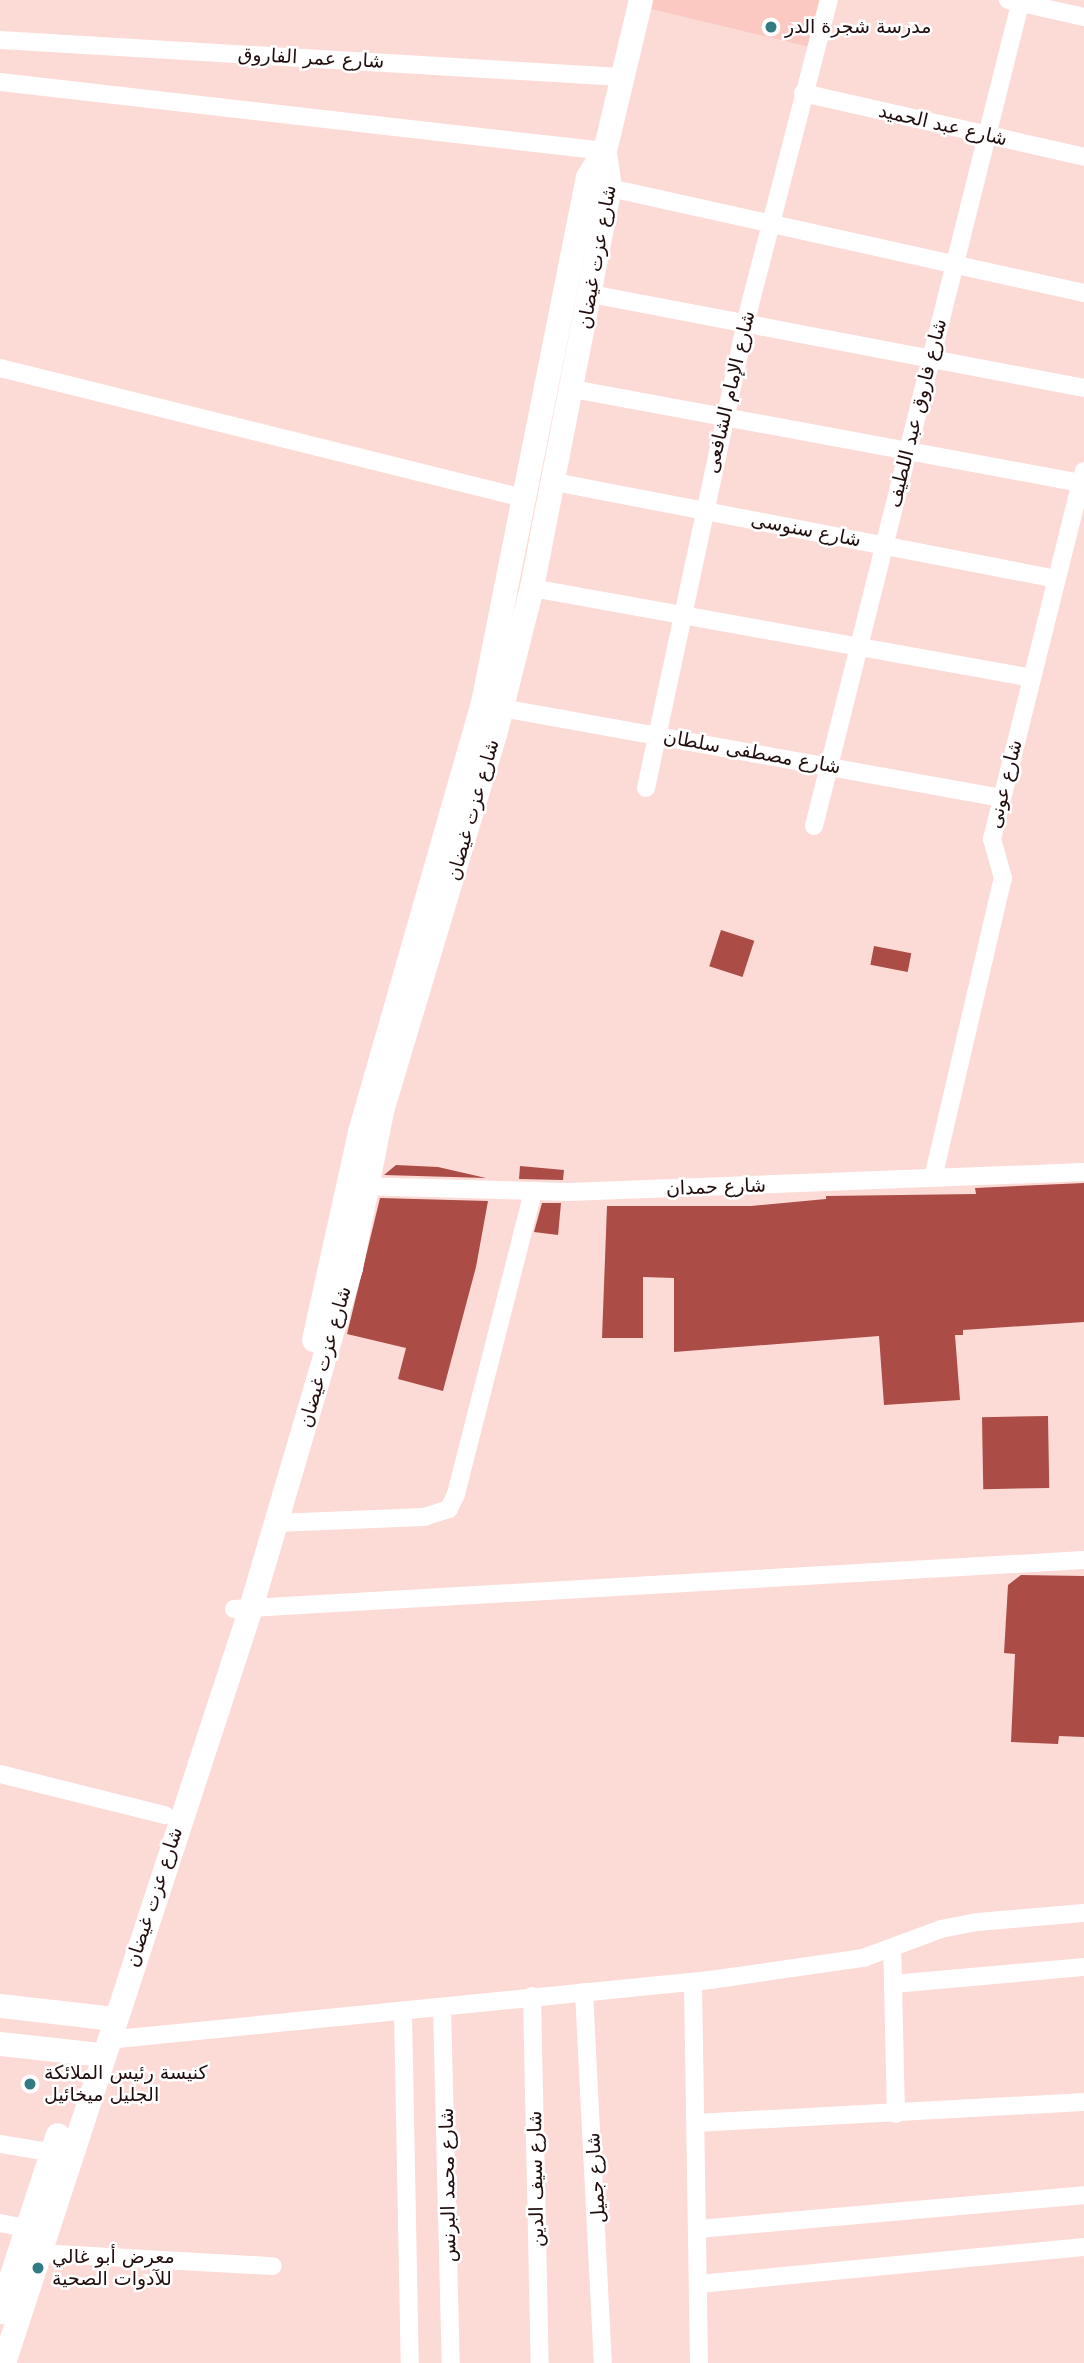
<!DOCTYPE html>
<meta charset="utf-8">
<style>
body{margin:0}
#map{position:relative;width:1084px;height:2363px;overflow:hidden;background:#fcdad6;font-family:"DejaVu Sans","Noto Naskh Arabic",sans-serif}
div>[style]{position:absolute}
.built>*{inset:0;background:#fbc8c2}
.building>*{inset:0;background:#ab4c47;transform-origin:0 0}
.street>*{height:18px;margin:-9px;padding:0 9px;transform-origin:9px;border-radius:9px;background:#fff}
.secondary>*{height:24px;margin:-12px;padding:0 12px;transform-origin:12px;border-radius:12px;background:#fff}
.dots>*{width:19px;height:19px;translate:-50% -50%;box-sizing:border-box;border:4px solid #fff;border-radius:50%}
span{translate:-50% -50%;white-space:nowrap;text-align:center;line-height:1.15;-webkit-text-stroke:5px #fff;paint-order:stroke}
.poi-label{font-size:19px;color:#210e0d}
.left{translate:0 -50%;text-align:left}
.street-label{font-size:19px;color:#210e0d}
</style>
<div id="map">
<div class="built">
<div style="clip-path:polygon(645px 0,824px 0,810px 47px,643px 7px)"></div>
</div>
<div class="building">
<div style="left:721px;top:930px;width:35px;height:38px;rotate:18deg"></div>
<div style="left:874px;top:946px;width:38px;height:19px;rotate:11deg"></div>
<div style="clip-path:polygon(396px 1165px,438px 1167px,486px 1178px,384px 1175px)"></div>
<div style="clip-path:polygon(520px 1166px,564px 1170px,563px 1180px,519px 1179px)"></div>
<div style="clip-path:polygon(1084px 1183px,1084px 1322px,963px 1330px,963px 1335px,955px 1335px,960px 1400px,884px 1405px,879px 1336px,674px 1352px,674px 1278px,643px 1277px,643px 1338px,602px 1338px,607px 1206px,751px 1206px,826px 1199px,826px 1196px,976px 1194px,975px 1188px)"></div>
<div style="clip-path:polygon(380px 1198px,488px 1201px,476px 1267px,443px 1391px,398px 1379px,406px 1348px,347px 1334px)"></div>
<div style="clip-path:polygon(542px 1203px,561px 1203px,558px 1235px,534px 1232px)"></div>
<div style="left:1048px;top:1416px;width:72px;height:66px;rotate:89deg"></div>
<div style="clip-path:polygon(1021px 1575px,1084px 1576px,1084px 1737px,1059px 1736px,1058px 1744px,1011px 1742px,1015px 1654px,1004px 1653px,1008px 1585px)"></div>
</div>
<div class="street">
<div style="left:1008px;top:0;width:78px;rotate:12.6deg"></div>
<div style="left:0;top:40px;width:622px;rotate:3.41deg"></div>
<div style="left:0;top:82px;width:609px;rotate:6.51deg"></div>
<div style="left:803px;top:93px;width:288px;rotate:12.8deg"></div>
<div style="left:610px;top:188px;width:485px;rotate:12.5deg"></div>
<div style="left:591px;top:294px;width:502px;rotate:10.79deg"></div>
<div style="left:0;top:368px;width:543px;rotate:13.96deg"></div>
<div style="left:573px;top:389px;width:517px;rotate:10.48deg"></div>
<div style="left:555px;top:482px;width:511px;rotate:10.94deg"></div>
<div style="left:532px;top:588px;width:508px;rotate:10.2deg"></div>
<div style="left:502px;top:708px;width:507px;rotate:10.22deg"></div>
<div style="left:646px;top:788px;width:479px;rotate:-77.9deg"></div>
<div style="left:746px;top:320px;width:331px;rotate:-75.5deg"></div>
<div style="left:814px;top:826px;width:852px;rotate:-75.93deg"></div>
<div style="left:933px;top:1178px;width:308px;rotate:-76.9deg"></div>
<div style="left:1003px;top:878px;width:41px;rotate:-105.8deg"></div>
<div style="left:992px;top:839px;width:379px;rotate:-76deg"></div>
<div style="left:358px;top:1186px;width:211px;rotate:1.6deg"></div>
<div style="left:569px;top:1192px;width:515px;rotate:-2.22deg"></div>
<div style="left:276px;top:1523px;width:148px;rotate:-2.3deg"></div>
<div style="left:424px;top:1517px;width:26px;rotate:-18deg"></div>
<div style="left:449px;top:1509px;width:17px;rotate:-65deg"></div>
<div style="left:456px;top:1494px;width:313px;rotate:-75.7deg"></div>
<div style="left:234px;top:1609px;width:851px;rotate:-3.3deg"></div>
<div style="left:0;top:1774px;width:170px;rotate:14deg"></div>
<div style="left:892px;top:1949px;width:35px;rotate:88deg"></div>
<div style="left:893px;top:1984px;width:192px;rotate:-5.1deg"></div>
<div style="left:693px;top:1982px;width:381px;rotate:89.1deg"></div>
<div style="left:893px;top:1984px;width:130px;rotate:88.7deg"></div>
<div style="left:584px;top:1992px;width:371px;rotate:87.1deg"></div>
<div style="left:532px;top:1996px;width:367px;rotate:88.8deg"></div>
<div style="left:442px;top:2007px;width:356px;rotate:88.6deg"></div>
<div style="left:403px;top:2012px;width:351px;rotate:88.9deg"></div>
<div style="left:107px;top:2040px;width:606px;rotate:-5.68deg"></div>
<div style="left:710px;top:1980px;width:155px;rotate:-8.2deg"></div>
<div style="left:863px;top:1958px;width:83px;rotate:-20.4deg"></div>
<div style="left:941px;top:1929px;width:38px;rotate:-11deg"></div>
<div style="left:978px;top:1922px;width:106px;rotate:-4.9deg"></div>
<div style="left:696px;top:2123px;width:389px;rotate:-3.1deg"></div>
<div style="left:0;top:2144px;width:62px;rotate:9.3deg"></div>
<div style="left:0;top:2223px;width:26px;rotate:11deg"></div>
<div style="left:698px;top:2229px;width:387px;rotate:-5deg"></div>
<div style="left:38px;top:2253px;width:235px;rotate:3.2deg"></div>
<div style="left:699px;top:2284px;width:387px;rotate:-5.5deg"></div>
</div>
<div class="secondary">
<div style="left:605px;top:151px;width:155px;rotate:-76.6deg"></div>
<div style="left:314px;top:1340px;width:213px;rotate:-77.5deg"></div>
<div style="left:360px;top:1132px;width:446px;rotate:-74deg"></div>
<div style="left:483px;top:703px;width:536px;rotate:-78.71deg"></div>
<div style="left:588px;top:177px;width:31px;rotate:-57deg"></div>
<div style="left:0;top:2006px;width:115px;rotate:6.5deg"></div>
<div style="left:0;top:2044px;width:103px;rotate:6.2deg"></div>
<div style="left:0;top:2312px;width:186px;rotate:-71.9deg"></div>
<div style="left:4px;top:2363px;width:794px;rotate:-71.88deg"></div>
<div style="left:251px;top:1608px;width:354px;rotate:-73.6deg"></div>
<div style="left:351px;top:1268px;width:160px;rotate:-78.8deg"></div>
<div style="left:382px;top:1111px;width:393px;rotate:-73.3deg"></div>
<div style="left:495px;top:735px;width:152px;rotate:-75.9deg"></div>
<div style="left:532px;top:588px;width:408px;rotate:-79deg"></div>
<div style="left:610px;top:188px;width:37px;rotate:-98deg"></div>
</div>
<div class="dots">
<div style="left:771px;top:27px;background:#327b83"></div>
<div style="left:30px;top:2084px;background:#327b83"></div>
<div style="left:38px;top:2268px;background:#327b83"></div>
</div>
<div class="poi-label">
<span class="left" style="left:785px;top:27px">مدرسة شجرة الدر</span>
<span class="left" style="left:44px;top:2084px">كنيسة رئيس الملائكة<br>الجليل ميخائيل</span>
<span class="left" style="left:52px;top:2268px">معرض أبو غالي<br>للآدوات الصحية</span>
</div>
<div class="street-label">
<span style="left:311px;top:58px;rotate:3deg">شارع عمر الفاروق</span>
<span style="left:943px;top:125px;rotate:13deg">شارع عبد الحميد</span>
<span style="left:597px;top:257px;rotate:-80deg">شارع عزت غيضان</span>
<span style="left:730px;top:392px;rotate:-77deg">شارع الإمام الشافعى</span>
<span style="left:917px;top:413px;rotate:-76deg">شارع فاروق عبد اللطيف</span>
<span style="left:806px;top:530px;rotate:11deg">شارع سنوسى</span>
<span style="left:752px;top:752px;rotate:10deg">شارع مصطفى سلطان</span>
<span style="left:1005px;top:784px;rotate:-76deg">شارع عونى</span>
<span style="left:473px;top:810px;rotate:-74deg">شارع عزت غيضان</span>
<span style="left:716px;top:1187px;rotate:-2deg">شارع حمدان</span>
<span style="left:325px;top:1357px;rotate:-74deg">شارع عزت غيضان</span>
<span style="left:154px;top:1897px;rotate:-72deg">شارع عزت غيضان</span>
<span style="left:596px;top:2178px;rotate:-94deg">شارع جميل</span>
<span style="left:536px;top:2179px;rotate:-91deg">شارع سيف الدين</span>
<span style="left:448px;top:2185px;rotate:-91deg">شارع محمد البرنس</span>
</div>
</div>
